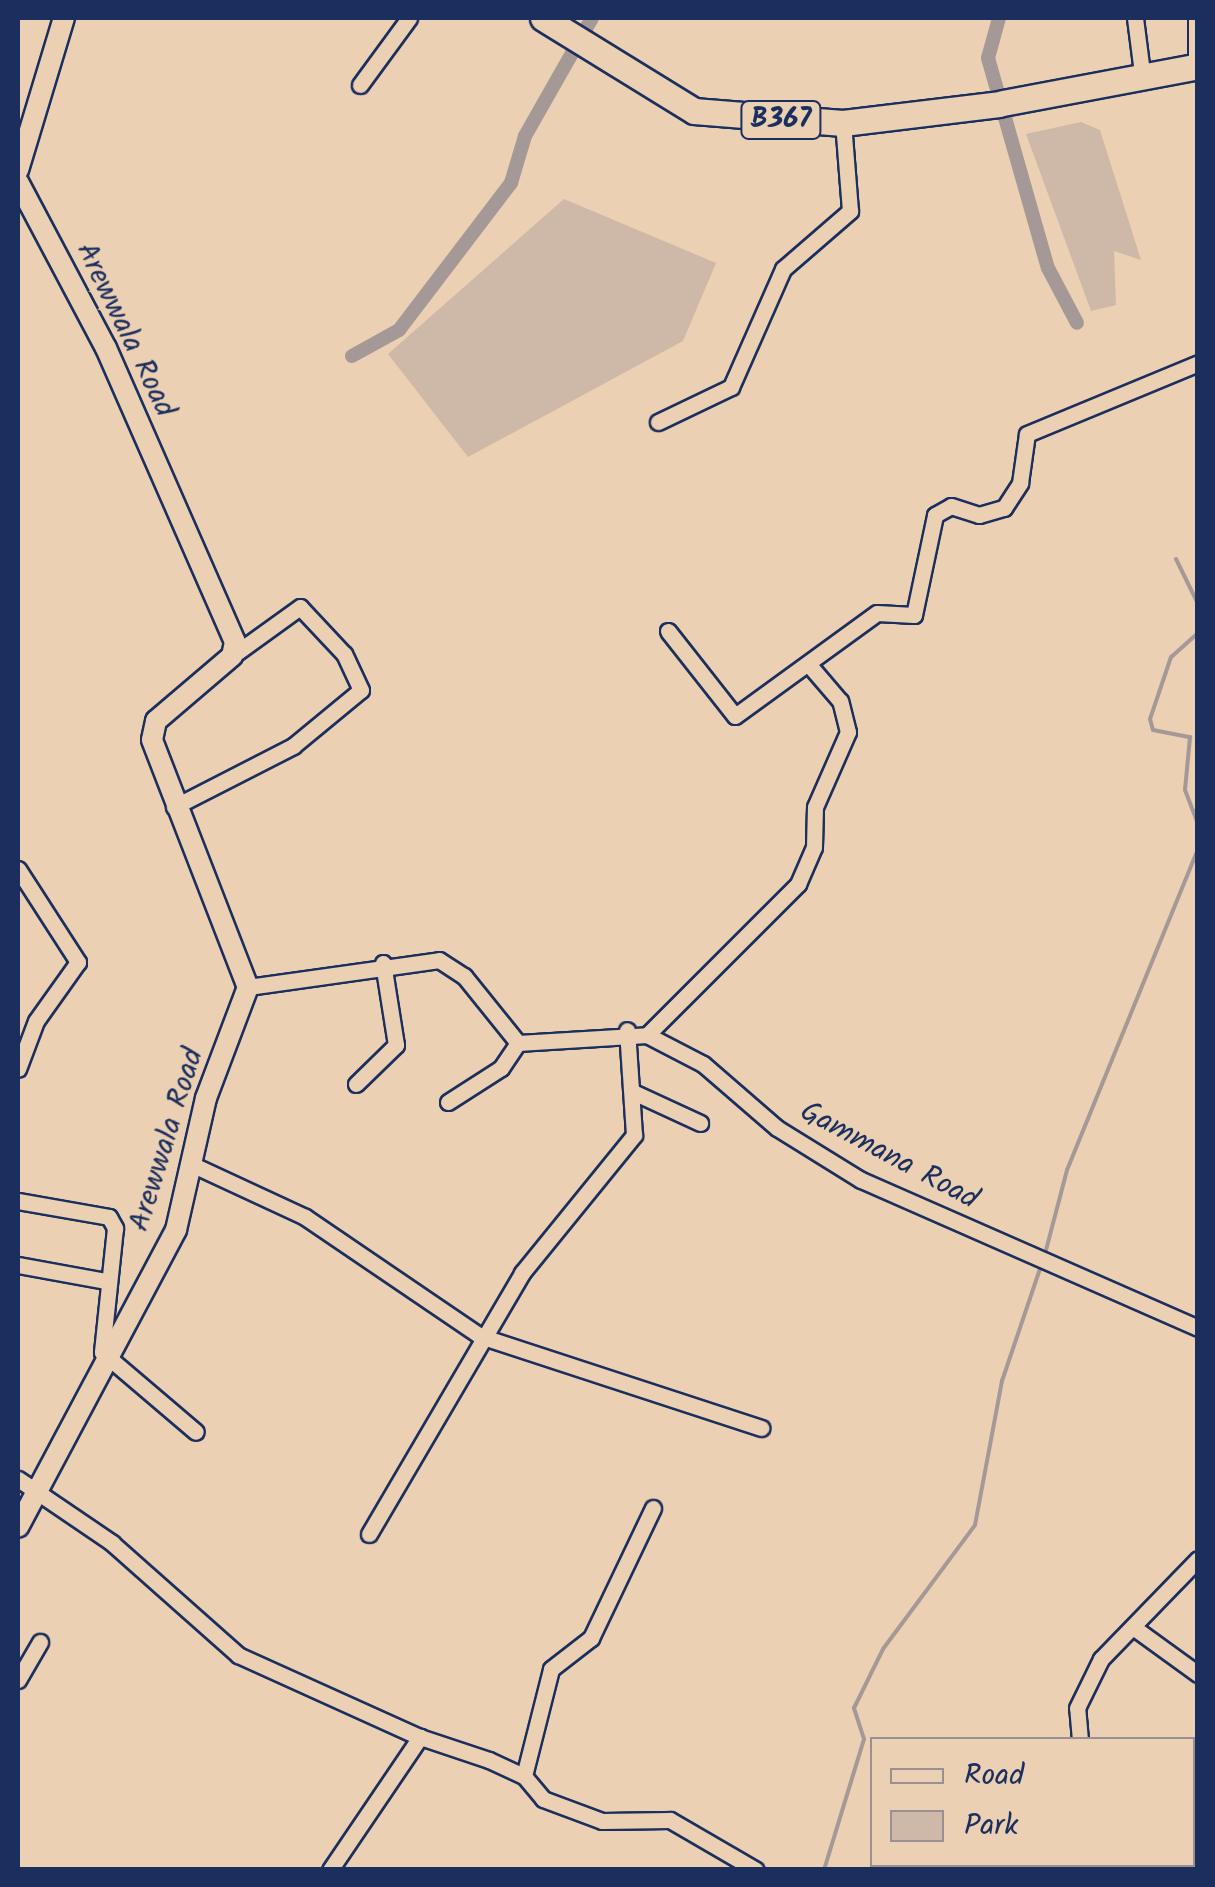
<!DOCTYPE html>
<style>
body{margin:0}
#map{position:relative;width:1215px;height:1887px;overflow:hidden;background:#ecd0b3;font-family:Kalam,sans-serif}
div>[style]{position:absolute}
.green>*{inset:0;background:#ceb8a7}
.stream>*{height:4px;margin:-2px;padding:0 2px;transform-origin:2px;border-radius:2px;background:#a49996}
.canal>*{height:14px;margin:-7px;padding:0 7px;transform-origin:7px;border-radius:7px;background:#a49996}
.roads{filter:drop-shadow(2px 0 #1b2f5e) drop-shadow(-2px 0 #1b2f5e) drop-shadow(0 2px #1b2f5e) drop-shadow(0 -2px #1b2f5e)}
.minor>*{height:15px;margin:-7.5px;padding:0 7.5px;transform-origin:7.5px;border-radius:7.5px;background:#ecd0b3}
.tertiary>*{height:20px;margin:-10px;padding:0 10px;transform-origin:10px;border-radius:10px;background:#ecd0b3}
.primary>*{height:25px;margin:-12.5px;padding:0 12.5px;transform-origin:12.5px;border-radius:12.5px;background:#ecd0b3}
span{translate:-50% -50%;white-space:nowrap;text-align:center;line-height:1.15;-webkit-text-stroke:8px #ecd0b3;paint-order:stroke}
.shield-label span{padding:2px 8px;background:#ecd0b3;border:2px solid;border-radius:8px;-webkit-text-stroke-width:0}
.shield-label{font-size:28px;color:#1b2f5e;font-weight:700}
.street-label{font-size:30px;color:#1b2f5e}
.frame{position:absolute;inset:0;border:20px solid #1b2f5e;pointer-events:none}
.legend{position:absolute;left:870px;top:1737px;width:325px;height:130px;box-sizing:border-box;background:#ecd0b3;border:2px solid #989091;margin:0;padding:12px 18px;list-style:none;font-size:30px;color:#1b2f5e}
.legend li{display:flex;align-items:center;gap:20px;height:50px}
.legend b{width:50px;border:2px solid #989091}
</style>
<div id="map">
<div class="green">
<div style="clip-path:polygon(1081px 122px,1100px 130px,1141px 260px,1114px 251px,1116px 305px,1091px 311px,1026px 134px)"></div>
<div style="clip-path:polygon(564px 199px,716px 263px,683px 341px,468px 457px,388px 354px)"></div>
</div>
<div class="stream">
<div style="left:1176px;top:559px;width:50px;rotate:63.9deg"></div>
<div style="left:1198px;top:633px;width:36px;rotate:138deg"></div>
<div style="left:1171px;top:657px;width:65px;rotate:108.7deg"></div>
<div style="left:1150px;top:719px;width:11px;rotate:75deg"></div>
<div style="left:1153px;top:730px;width:38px;rotate:11deg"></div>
<div style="left:1190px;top:737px;width:53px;rotate:95.4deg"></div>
<div style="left:1185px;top:790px;width:36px;rotate:69deg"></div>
<div style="left:1045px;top:1254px;width:87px;rotate:-75.3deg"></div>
<div style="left:1067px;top:1170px;width:347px;rotate:-67.8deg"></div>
<div style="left:824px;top:1870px;width:137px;rotate:-73deg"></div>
<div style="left:864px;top:1739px;width:33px;rotate:-108deg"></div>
<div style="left:854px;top:1708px;width:66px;rotate:-63.8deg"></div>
<div style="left:883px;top:1649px;width:154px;rotate:-53.4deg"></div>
<div style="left:975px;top:1525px;width:147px;rotate:-79.4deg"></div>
<div style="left:1002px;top:1381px;width:125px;rotate:-71.3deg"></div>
</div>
<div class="canal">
<div style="left:999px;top:18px;width:41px;rotate:105.4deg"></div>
<div style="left:988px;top:58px;width:218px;rotate:74.1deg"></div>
<div style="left:1048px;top:268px;width:62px;rotate:62.2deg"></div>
<div style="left:352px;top:356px;width:54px;rotate:-29deg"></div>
<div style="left:399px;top:330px;width:185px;rotate:-52.7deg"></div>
<div style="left:511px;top:183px;width:49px;rotate:-73.4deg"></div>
<div style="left:525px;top:136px;width:136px;rotate:-60.4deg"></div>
</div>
<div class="roads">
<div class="minor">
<div style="left:1135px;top:18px;width:55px;rotate:82.7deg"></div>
<div style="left:1196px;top:18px;width:48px;rotate:90deg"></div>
<div style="left:360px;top:85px;width:83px;rotate:-53.8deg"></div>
<div style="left:658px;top:422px;width:81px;rotate:-25.6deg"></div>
<div style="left:731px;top:387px;width:129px;rotate:-66.2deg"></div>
<div style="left:783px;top:269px;width:89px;rotate:-40.9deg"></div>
<div style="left:850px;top:211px;width:88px;rotate:-94.5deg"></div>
<div style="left:668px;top:631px;width:108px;rotate:51.8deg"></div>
<div style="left:735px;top:716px;width:175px;rotate:-36deg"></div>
<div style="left:877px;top:613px;width:37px;rotate:3deg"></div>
<div style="left:914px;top:615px;width:102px;rotate:-78.1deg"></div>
<div style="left:935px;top:515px;width:18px;rotate:-29deg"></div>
<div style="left:951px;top:506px;width:29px;rotate:18deg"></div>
<div style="left:979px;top:515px;width:26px;rotate:-16deg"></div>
<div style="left:1004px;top:508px;width:30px;rotate:-57deg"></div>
<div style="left:1020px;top:483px;width:49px;rotate:-81.9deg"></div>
<div style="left:1027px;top:434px;width:185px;rotate:-22.5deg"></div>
<div style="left:174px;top:807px;width:134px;rotate:-27.1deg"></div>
<div style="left:293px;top:746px;width:88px;rotate:-39.5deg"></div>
<div style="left:361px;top:690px;width:40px;rotate:-115deg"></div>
<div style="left:344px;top:654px;width:64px;rotate:-133.1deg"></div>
<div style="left:300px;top:607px;width:84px;rotate:144.2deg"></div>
<div style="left:18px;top:869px;width:111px;rotate:57.2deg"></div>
<div style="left:78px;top:962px;width:72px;rotate:125.4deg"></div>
<div style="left:36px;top:1021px;width:51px;rotate:110.6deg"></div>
<div style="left:248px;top:987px;width:193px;rotate:-8deg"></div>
<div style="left:439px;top:960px;width:30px;rotate:33deg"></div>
<div style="left:464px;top:976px;width:86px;rotate:51.1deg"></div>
<div style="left:518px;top:1043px;width:129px;rotate:-3.5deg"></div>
<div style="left:647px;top:1035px;width:63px;rotate:27.4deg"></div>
<div style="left:703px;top:1064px;width:98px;rotate:40.9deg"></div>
<div style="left:777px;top:1128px;width:99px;rotate:31.8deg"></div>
<div style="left:861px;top:1180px;width:368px;rotate:23.7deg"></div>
<div style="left:647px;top:1035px;width:214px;rotate:-45deg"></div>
<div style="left:798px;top:884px;width:40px;rotate:-66.6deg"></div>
<div style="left:814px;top:847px;width:40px;rotate:-88.6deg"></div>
<div style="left:815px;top:807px;width:82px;rotate:-66.3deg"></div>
<div style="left:848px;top:732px;width:32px;rotate:-104deg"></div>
<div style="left:840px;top:701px;width:45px;rotate:-130.5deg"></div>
<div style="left:356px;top:1084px;width:56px;rotate:-44.3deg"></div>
<div style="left:396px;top:1045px;width:83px;rotate:-99deg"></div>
<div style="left:633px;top:1092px;width:74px;rotate:24.8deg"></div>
<div style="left:448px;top:1102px;width:63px;rotate:-32.7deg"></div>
<div style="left:501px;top:1068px;width:30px;rotate:-56deg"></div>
<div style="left:191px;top:1164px;width:126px;rotate:24.9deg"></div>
<div style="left:305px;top:1217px;width:212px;rotate:34.2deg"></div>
<div style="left:480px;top:1336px;width:296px;rotate:18.1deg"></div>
<div style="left:18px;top:1201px;width:92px;rotate:10deg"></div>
<div style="left:109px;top:1217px;width:13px;rotate:61deg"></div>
<div style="left:115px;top:1228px;width:125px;rotate:96deg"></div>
<div style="left:102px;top:1352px;width:123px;rotate:40.4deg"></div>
<div style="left:18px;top:1265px;width:88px;rotate:10.4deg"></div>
<div style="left:18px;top:1479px;width:114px;rotate:34.2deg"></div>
<div style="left:112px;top:1543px;width:169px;rotate:41.6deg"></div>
<div style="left:238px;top:1655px;width:200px;rotate:24.3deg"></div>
<div style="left:369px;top:1534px;width:303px;rotate:-59.6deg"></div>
<div style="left:522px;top:1273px;width:178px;rotate:-50.9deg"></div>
<div style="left:634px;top:1135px;width:105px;rotate:-93.8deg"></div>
<div style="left:1133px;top:1627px;width:80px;rotate:35.9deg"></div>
<div style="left:18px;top:1680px;width:44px;rotate:-59.9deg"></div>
<div style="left:1080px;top:1740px;width:32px;rotate:-95deg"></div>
<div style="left:1077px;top:1708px;width:55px;rotate:-63.9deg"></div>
<div style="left:1101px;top:1659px;width:139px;rotate:-45.9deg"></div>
<div style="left:524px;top:1776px;width:110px;rotate:-75.8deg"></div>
<div style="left:551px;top:1669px;width:51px;rotate:-37.8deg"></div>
<div style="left:591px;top:1638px;width:144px;rotate:-64.5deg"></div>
<div style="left:1077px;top:1864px;width:32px;rotate:11deg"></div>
<div style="left:330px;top:1870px;width:161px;rotate:-55.9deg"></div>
<div style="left:420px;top:1737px;width:73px;rotate:18.4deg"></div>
<div style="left:489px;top:1760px;width:38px;rotate:25deg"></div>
<div style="left:524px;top:1776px;width:30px;rotate:50deg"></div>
<div style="left:543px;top:1799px;width:63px;rotate:20.4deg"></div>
<div style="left:602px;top:1821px;width:68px;rotate:-0.8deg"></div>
<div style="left:670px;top:1820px;width:99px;rotate:30.2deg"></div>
<div style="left:1049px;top:1870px;width:6px;rotate:-90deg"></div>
</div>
<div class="tertiary">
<div style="left:18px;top:170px;width:159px;rotate:-73.2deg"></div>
<div style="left:18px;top:182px;width:188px;rotate:62.1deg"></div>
<div style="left:106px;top:348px;width:321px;rotate:66.3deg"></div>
<div style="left:235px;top:642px;width:14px;rotate:102deg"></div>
<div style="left:232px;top:656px;width:100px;rotate:139.5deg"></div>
<div style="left:156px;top:721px;width:19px;rotate:102deg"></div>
<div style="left:152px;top:740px;width:265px;rotate:68.8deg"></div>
<div style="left:248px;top:987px;width:119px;rotate:110.7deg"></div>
<div style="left:206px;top:1098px;width:135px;rotate:102.8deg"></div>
<div style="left:176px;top:1230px;width:336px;rotate:118deg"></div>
</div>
<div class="primary">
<div style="left:543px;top:18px;width:177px;rotate:31.6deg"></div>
<div style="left:694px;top:111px;width:149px;rotate:4.6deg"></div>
<div style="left:843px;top:123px;width:157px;rotate:-6.9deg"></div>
<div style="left:1003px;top:103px;width:198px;rotate:-10.7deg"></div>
</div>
</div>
<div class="shield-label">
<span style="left:781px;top:120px">B367</span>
</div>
<div class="street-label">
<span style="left:125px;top:330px;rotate:64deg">Arewwala Road</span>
<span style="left:167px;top:1140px;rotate:-73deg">Arewwala Road</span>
<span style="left:889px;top:1156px;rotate:28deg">Gammana Road</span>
</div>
<div class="frame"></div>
<ul class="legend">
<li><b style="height:12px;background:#ecd0b3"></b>Road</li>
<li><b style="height:28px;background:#ceb8a7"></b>Park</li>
</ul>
</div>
